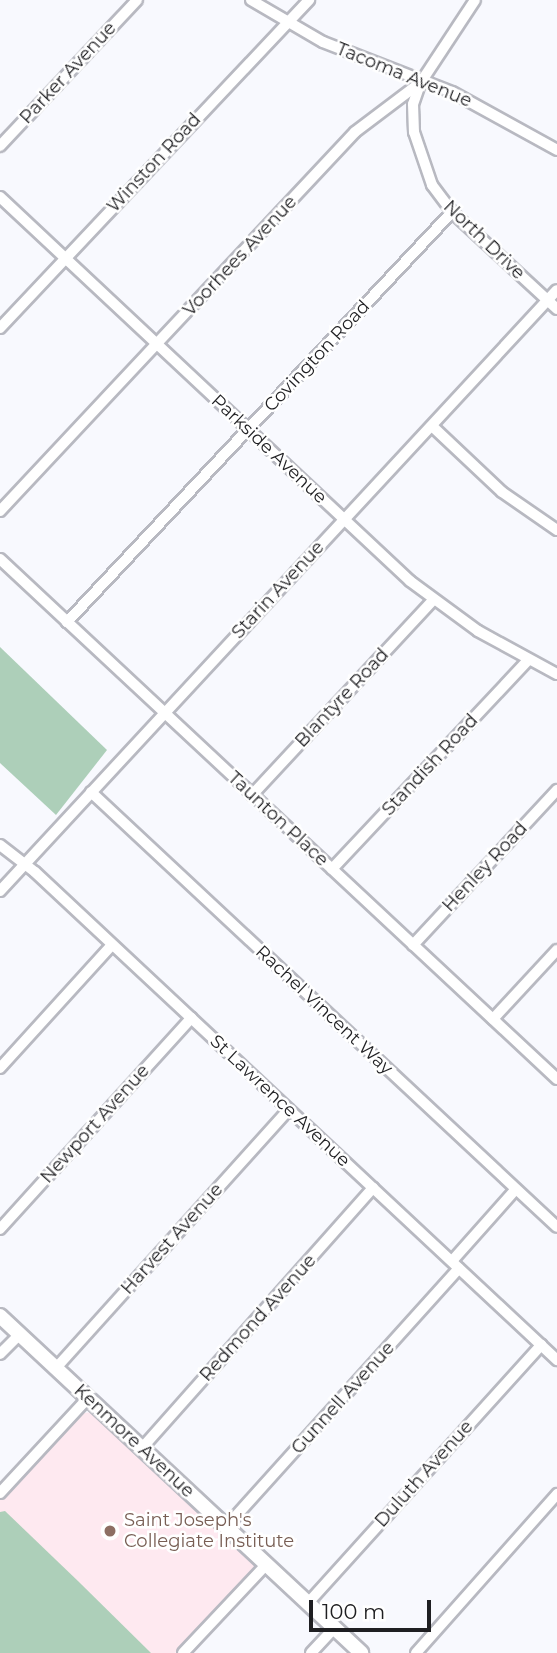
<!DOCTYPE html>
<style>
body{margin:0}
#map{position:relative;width:557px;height:1653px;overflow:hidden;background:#f8f9fe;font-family:Montserrat,sans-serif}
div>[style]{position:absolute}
.education>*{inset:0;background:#fee9f0}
.green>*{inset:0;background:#adcfb9}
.roads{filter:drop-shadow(2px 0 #b8b9c1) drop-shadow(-2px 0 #b8b9c1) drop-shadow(0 2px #b8b9c1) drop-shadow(0 -2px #b8b9c1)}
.minor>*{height:10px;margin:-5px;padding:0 5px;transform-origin:5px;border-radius:5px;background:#fff}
.major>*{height:14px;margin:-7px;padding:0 7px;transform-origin:7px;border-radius:7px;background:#fff}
.dots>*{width:19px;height:19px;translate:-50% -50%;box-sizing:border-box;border:4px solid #fff;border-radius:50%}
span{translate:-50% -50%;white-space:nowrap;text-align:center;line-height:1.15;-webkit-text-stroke:5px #fff;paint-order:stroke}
.street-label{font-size:18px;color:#1f1f22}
.education-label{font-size:18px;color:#785e54}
.left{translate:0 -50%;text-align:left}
.scale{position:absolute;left:309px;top:1600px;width:122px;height:32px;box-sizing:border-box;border:4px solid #1f1f22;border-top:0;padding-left:9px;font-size:21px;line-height:24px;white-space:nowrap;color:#1f1f22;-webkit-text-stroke:5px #fff;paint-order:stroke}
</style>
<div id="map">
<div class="education">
<div style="clip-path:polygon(92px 1412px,254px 1562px,254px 1569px,175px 1653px,0 1653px,0 1500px,84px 1413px)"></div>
</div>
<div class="green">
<div style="clip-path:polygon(0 647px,107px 750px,56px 815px,0 763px)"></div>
<div style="clip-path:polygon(5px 1511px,79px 1582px,151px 1653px,0 1653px,0 1512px)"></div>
</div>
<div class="roads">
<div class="minor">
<div style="left:251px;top:0;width:83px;rotate:30.3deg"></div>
<div style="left:323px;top:42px;width:138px;rotate:21.2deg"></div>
<div style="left:452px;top:92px;width:120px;rotate:28.9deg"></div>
<div style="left:420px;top:84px;width:21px;rotate:109deg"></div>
<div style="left:413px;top:104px;width:28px;rotate:88deg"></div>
<div style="left:414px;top:132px;width:56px;rotate:71.2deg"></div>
<div style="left:432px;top:185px;width:34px;rotate:53deg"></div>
<div style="left:452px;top:212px;width:143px;rotate:42.7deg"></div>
<div style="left:0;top:146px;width:200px;rotate:-46.8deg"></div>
<div style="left:0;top:197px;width:562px;rotate:43.12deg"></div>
<div style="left:410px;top:581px;width:84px;rotate:36.3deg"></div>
<div style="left:478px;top:631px;width:90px;rotate:28.6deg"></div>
<div style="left:0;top:328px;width:451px;rotate:-46.7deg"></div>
<div style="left:432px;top:426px;width:96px;rotate:43.3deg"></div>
<div style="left:502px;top:492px;width:67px;rotate:34.6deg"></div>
<div style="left:0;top:511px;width:519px;rotate:-46.87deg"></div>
<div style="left:355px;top:132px;width:83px;rotate:-37.1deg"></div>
<div style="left:421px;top:82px;width:98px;rotate:-56.6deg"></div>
<div style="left:0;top:559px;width:762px;rotate:43.03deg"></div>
<div style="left:67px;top:622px;width:562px;rotate:-46.8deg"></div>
<div style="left:91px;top:792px;width:637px;rotate:43.03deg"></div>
<div style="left:252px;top:795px;width:266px;rotate:-47.1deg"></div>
<div style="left:0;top:845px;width:44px;rotate:37.6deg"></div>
<div style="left:35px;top:872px;width:715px;rotate:43.07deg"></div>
<div style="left:332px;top:869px;width:287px;rotate:-46.8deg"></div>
<div style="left:0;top:891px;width:819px;rotate:-47.18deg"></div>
<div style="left:413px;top:945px;width:212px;rotate:-47.1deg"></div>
<div style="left:493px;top:1019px;width:94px;rotate:-47.2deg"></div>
<div style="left:0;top:1068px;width:166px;rotate:-47.7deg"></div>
<div style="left:0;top:1229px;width:285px;rotate:-47.8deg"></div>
<div style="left:452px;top:1261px;width:96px;rotate:-48.4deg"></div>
<div style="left:0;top:1354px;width:28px;rotate:-45deg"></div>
<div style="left:56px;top:1368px;width:348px;rotate:-48deg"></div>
<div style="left:142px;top:1448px;width:348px;rotate:-48.4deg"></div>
<div style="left:0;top:1493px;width:129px;rotate:-47.2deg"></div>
<div style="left:226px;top:1527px;width:348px;rotate:-48deg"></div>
<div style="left:308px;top:1603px;width:348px;rotate:-47.9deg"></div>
<div style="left:183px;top:1653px;width:121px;rotate:-46.7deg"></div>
<div style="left:311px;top:1653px;width:34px;rotate:-47deg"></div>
<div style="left:416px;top:1653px;width:213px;rotate:-48.4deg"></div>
</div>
<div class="major">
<div style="left:0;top:1316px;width:494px;rotate:43deg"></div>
</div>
</div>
<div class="dots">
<div style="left:110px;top:1531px;background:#8d6e63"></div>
</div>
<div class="street-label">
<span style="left:68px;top:73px;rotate:-47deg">Parker Avenue</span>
<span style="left:404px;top:75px;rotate:22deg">Tacoma Avenue</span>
<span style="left:154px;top:163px;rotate:-47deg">Winston Road</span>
<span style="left:484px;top:240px;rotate:44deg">North Drive</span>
<span style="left:240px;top:256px;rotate:-47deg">Voorhees Avenue</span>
<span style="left:317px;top:356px;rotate:-47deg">Covington Road</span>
<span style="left:269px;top:449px;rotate:43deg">Parkside Avenue</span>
<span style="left:278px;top:590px;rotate:-47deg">Starin Avenue</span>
<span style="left:342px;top:698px;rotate:-47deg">Blantyre Road</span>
<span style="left:430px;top:765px;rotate:-47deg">Standish Road</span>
<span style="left:278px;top:819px;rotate:43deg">Taunton Place</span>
<span style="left:485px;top:867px;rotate:-47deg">Henley Road</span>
<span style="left:324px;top:1010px;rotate:43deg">Rachel Vincent Way</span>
<span style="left:280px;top:1101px;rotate:43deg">St Lawrence Avenue</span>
<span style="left:95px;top:1124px;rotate:-48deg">Newport Avenue</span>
<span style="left:172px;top:1239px;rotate:-48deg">Harvest Avenue</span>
<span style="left:258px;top:1318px;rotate:-48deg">Redmond Avenue</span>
<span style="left:343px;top:1398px;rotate:-48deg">Gunnell Avenue</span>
<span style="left:134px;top:1441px;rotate:43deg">Kenmore Avenue</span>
<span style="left:424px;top:1474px;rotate:-48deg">Duluth Avenue</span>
</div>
<div class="education-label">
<span class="left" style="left:124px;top:1531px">Saint Joseph's<br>Collegiate Institute</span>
</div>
<div class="scale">100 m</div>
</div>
